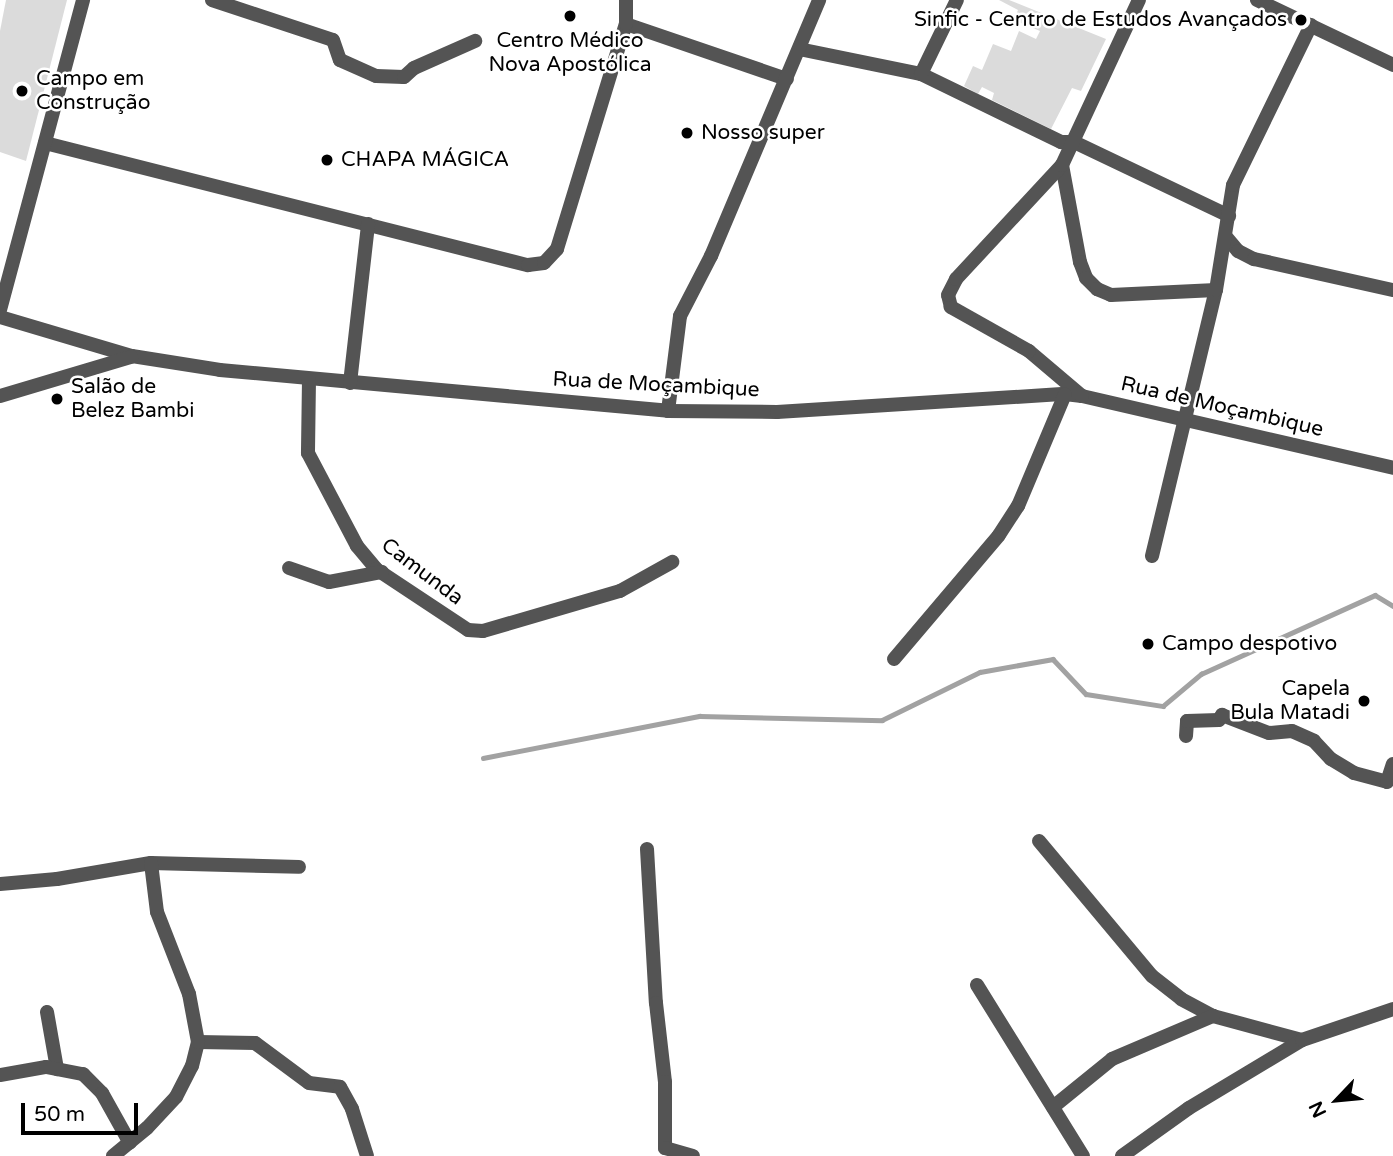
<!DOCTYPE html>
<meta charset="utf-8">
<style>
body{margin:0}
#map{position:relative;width:1393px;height:1156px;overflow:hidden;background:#fff;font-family:"Varela Round",sans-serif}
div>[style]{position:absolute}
.green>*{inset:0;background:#dbdbdb}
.stream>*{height:4.5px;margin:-2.25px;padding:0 2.25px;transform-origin:2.25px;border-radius:2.25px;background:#a2a2a2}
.street>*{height:14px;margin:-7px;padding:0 7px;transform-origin:7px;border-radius:7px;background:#545454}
.dots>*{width:19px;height:19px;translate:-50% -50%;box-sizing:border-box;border:4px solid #fff;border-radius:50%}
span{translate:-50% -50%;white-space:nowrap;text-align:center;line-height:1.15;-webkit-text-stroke:5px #fff;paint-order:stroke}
.poi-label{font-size:21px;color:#000}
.right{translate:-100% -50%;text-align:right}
.left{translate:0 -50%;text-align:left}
.street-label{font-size:21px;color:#000}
.north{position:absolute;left:1302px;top:1065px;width:70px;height:70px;-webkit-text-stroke:5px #fff;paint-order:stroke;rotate:244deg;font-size:19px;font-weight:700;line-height:28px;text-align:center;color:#000}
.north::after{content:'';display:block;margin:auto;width:24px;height:32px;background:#000;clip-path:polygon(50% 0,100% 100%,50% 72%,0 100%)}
.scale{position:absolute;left:21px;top:1103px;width:117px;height:32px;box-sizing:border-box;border:4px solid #000;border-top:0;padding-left:9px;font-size:21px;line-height:24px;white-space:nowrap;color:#000;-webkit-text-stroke:5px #fff;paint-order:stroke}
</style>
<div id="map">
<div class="green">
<div style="clip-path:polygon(6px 0,67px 0,26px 161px,0 152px,0 31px)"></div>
<div style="clip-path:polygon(999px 0,1009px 0,1106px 39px,1081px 91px,1072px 88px,1051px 129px,992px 100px,994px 93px,982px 87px,978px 94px,964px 86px,973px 66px,982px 70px,993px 44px,1011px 51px,1019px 31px,1036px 39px,1040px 31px,1014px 20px,1018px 10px)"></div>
</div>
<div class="stream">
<div style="left:483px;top:758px;width:221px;rotate:-11deg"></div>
<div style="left:700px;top:716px;width:182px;rotate:1.3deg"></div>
<div style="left:882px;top:720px;width:109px;rotate:-26.1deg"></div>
<div style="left:980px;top:672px;width:74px;rotate:-10.1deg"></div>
<div style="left:1053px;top:659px;width:48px;rotate:46.7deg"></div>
<div style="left:1086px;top:694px;width:78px;rotate:8.9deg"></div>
<div style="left:1163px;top:706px;width:50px;rotate:-40.1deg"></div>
<div style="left:1201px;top:674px;width:191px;rotate:-24.4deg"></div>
<div style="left:1375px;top:595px;width:21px;rotate:31deg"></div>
</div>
<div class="street">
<div style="left:212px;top:0;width:127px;rotate:18.3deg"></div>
<div style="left:333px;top:40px;width:21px;rotate:71deg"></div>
<div style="left:340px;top:60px;width:39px;rotate:24deg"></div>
<div style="left:376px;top:76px;width:28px;rotate:2deg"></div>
<div style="left:404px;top:77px;width:13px;rotate:-42deg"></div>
<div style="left:414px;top:68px;width:67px;rotate:-23.9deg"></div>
<div style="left:1257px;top:0;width:151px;rotate:25.5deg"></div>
<div style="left:626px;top:24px;width:170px;rotate:18.9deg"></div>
<div style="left:799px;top:49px;width:125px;rotate:11.6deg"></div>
<div style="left:921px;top:74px;width:156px;rotate:25.9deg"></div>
<div style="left:1061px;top:142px;width:13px"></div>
<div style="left:1074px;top:142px;width:172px;rotate:25.5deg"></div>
<div style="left:921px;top:74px;width:82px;rotate:-64.1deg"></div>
<div style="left:45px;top:143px;width:498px;rotate:14.2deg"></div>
<div style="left:528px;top:265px;width:16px;rotate:-7deg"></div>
<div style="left:544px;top:263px;width:19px;rotate:-47deg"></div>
<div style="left:557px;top:249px;width:235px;rotate:-73deg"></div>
<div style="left:626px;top:24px;width:24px;rotate:-90deg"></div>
<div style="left:1062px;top:165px;width:99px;rotate:79.5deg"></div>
<div style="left:1080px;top:262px;width:17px;rotate:69deg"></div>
<div style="left:1086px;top:278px;width:16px;rotate:45deg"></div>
<div style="left:1097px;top:289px;width:15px;rotate:23deg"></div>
<div style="left:1111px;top:295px;width:105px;rotate:-2.7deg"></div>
<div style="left:1227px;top:238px;width:17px;rotate:50deg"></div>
<div style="left:1238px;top:251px;width:18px;rotate:27deg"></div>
<div style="left:1254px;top:259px;width:142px;rotate:12.6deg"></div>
<div style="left:0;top:310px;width:321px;rotate:-75deg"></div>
<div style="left:0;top:317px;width:138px;rotate:16.5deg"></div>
<div style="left:132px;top:356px;width:89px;rotate:9deg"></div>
<div style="left:220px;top:370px;width:450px;rotate:5.2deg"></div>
<div style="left:668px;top:411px;width:109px;rotate:0.5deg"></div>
<div style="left:777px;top:412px;width:289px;rotate:-3.6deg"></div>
<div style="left:1065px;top:394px;width:17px;rotate:7deg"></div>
<div style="left:1082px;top:396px;width:319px;rotate:13deg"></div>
<div style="left:309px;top:379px;width:74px;rotate:90.8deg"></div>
<div style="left:308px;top:453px;width:105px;rotate:62.2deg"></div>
<div style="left:357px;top:546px;width:30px;rotate:50deg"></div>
<div style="left:376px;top:569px;width:110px;rotate:33.5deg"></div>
<div style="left:468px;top:630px;width:15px;rotate:4deg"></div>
<div style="left:483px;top:631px;width:143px;rotate:-16.3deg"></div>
<div style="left:620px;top:591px;width:60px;rotate:-29.1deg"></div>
<div style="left:350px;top:383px;width:160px;rotate:-83.5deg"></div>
<div style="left:0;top:396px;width:137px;rotate:-16.6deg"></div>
<div style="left:1082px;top:396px;width:70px;rotate:-139.7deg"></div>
<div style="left:1029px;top:351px;width:90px;rotate:-150.6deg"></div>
<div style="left:951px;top:307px;width:12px;rotate:-104deg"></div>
<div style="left:948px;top:295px;width:18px;rotate:-63deg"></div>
<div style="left:956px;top:279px;width:156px;rotate:-47.1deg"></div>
<div style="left:1062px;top:165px;width:182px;rotate:-65deg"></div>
<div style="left:668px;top:411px;width:96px;rotate:-82.8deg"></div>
<div style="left:680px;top:316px;width:68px;rotate:-62.7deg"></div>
<div style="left:711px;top:256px;width:278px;rotate:-67.1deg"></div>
<div style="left:1152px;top:556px;width:274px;rotate:-76.5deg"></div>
<div style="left:1216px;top:290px;width:106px;rotate:-80.8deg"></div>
<div style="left:1233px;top:185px;width:178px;rotate:-64deg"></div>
<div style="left:289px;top:568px;width:42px;rotate:19.3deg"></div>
<div style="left:329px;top:582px;width:54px;rotate:-10.7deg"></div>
<div style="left:894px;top:659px;width:162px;rotate:-49.7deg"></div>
<div style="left:999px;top:535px;width:35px;rotate:-57deg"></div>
<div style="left:1018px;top:506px;width:121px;rotate:-67.2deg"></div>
<div style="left:1186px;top:736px;width:15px;rotate:-86deg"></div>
<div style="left:1187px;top:721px;width:32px;rotate:-2deg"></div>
<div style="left:1219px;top:720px;width:6px;rotate:-59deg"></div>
<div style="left:1222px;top:715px;width:50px;rotate:21deg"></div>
<div style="left:1269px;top:733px;width:23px;rotate:-5deg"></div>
<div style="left:1292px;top:731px;width:24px;rotate:24deg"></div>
<div style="left:1314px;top:741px;width:25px;rotate:47deg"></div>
<div style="left:1331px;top:759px;width:27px;rotate:31deg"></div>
<div style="left:1354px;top:773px;width:34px;rotate:15deg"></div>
<div style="left:1387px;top:782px;width:19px;rotate:-72deg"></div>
<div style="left:1039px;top:841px;width:176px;rotate:50.1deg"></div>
<div style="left:1152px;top:976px;width:37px;rotate:38deg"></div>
<div style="left:1181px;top:999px;width:36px;rotate:28deg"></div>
<div style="left:1213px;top:1016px;width:92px;rotate:15.1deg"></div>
<div style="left:647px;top:849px;width:154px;rotate:86.7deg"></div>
<div style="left:656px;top:1003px;width:80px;rotate:83.5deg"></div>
<div style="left:665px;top:1082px;width:66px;rotate:90deg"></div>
<div style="left:0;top:884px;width:57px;rotate:-5deg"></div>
<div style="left:57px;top:879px;width:95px;rotate:-9.7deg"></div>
<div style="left:151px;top:863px;width:148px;rotate:1.5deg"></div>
<div style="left:977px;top:985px;width:201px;rotate:58.2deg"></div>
<div style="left:47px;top:1012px;width:58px;rotate:80deg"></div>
<div style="left:198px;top:1042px;width:57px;rotate:1deg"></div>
<div style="left:255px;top:1043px;width:67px;rotate:36.5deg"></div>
<div style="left:309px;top:1083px;width:31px;rotate:7deg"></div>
<div style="left:340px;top:1087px;width:25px;rotate:61deg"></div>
<div style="left:352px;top:1109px;width:49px;rotate:72.3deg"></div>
<div style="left:0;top:1075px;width:47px;rotate:-9.9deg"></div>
<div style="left:46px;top:1067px;width:38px;rotate:11deg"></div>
<div style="left:83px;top:1074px;width:27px;rotate:45deg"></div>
<div style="left:102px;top:1093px;width:57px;rotate:60.8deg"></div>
<div style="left:1053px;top:1107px;width:76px;rotate:-39.1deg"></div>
<div style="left:1112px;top:1059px;width:110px;rotate:-23.1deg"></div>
<div style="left:665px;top:1148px;width:29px;rotate:16deg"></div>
<div style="left:113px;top:1156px;width:44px;rotate:-39.5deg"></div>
<div style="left:147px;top:1128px;width:42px;rotate:-46.9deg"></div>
<div style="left:176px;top:1097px;width:35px;rotate:-63deg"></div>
<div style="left:192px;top:1066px;width:25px;rotate:-76deg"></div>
<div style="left:198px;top:1042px;width:49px;rotate:-100.6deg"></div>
<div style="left:189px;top:994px;width:88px;rotate:-111.3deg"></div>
<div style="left:157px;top:912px;width:49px;rotate:-97deg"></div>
<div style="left:1122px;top:1156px;width:82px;rotate:-35.6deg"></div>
<div style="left:1189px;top:1108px;width:132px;rotate:-31deg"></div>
<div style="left:1302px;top:1040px;width:96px;rotate:-18.8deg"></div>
</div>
<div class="dots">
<div style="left:570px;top:16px;background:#000"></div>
<div style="left:1301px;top:20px;background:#000"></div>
<div style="left:22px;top:91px;background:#000"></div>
<div style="left:687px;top:133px;background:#000"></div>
<div style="left:327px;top:160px;background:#000"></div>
<div style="left:57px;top:399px;background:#000"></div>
<div style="left:1148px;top:644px;background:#000"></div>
<div style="left:1364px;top:701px;background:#000"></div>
</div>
<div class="poi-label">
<span class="right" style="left:1287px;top:20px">Sinfic - Centro de Estudos Avançados</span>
<span style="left:570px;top:53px">Centro Médico<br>Nova Apostólica</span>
<span class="left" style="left:36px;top:91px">Campo em<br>Construção</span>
<span class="left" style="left:701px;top:133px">Nosso super</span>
<span class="left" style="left:341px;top:160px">CHAPA MÁGICA</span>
<span class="left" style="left:71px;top:399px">Salão de<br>Belez Bambi</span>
<span class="left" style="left:1162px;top:644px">Campo despotivo</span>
<span class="right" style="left:1350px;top:701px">Capela<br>Bula Matadi</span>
</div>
<div class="street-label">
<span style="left:656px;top:385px;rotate:3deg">Rua de Moçambique</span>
<span style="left:1222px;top:407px;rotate:13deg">Rua de Moçambique</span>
<span style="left:422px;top:572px;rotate:37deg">Camunda</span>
</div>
<div class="north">N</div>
<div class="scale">50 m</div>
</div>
